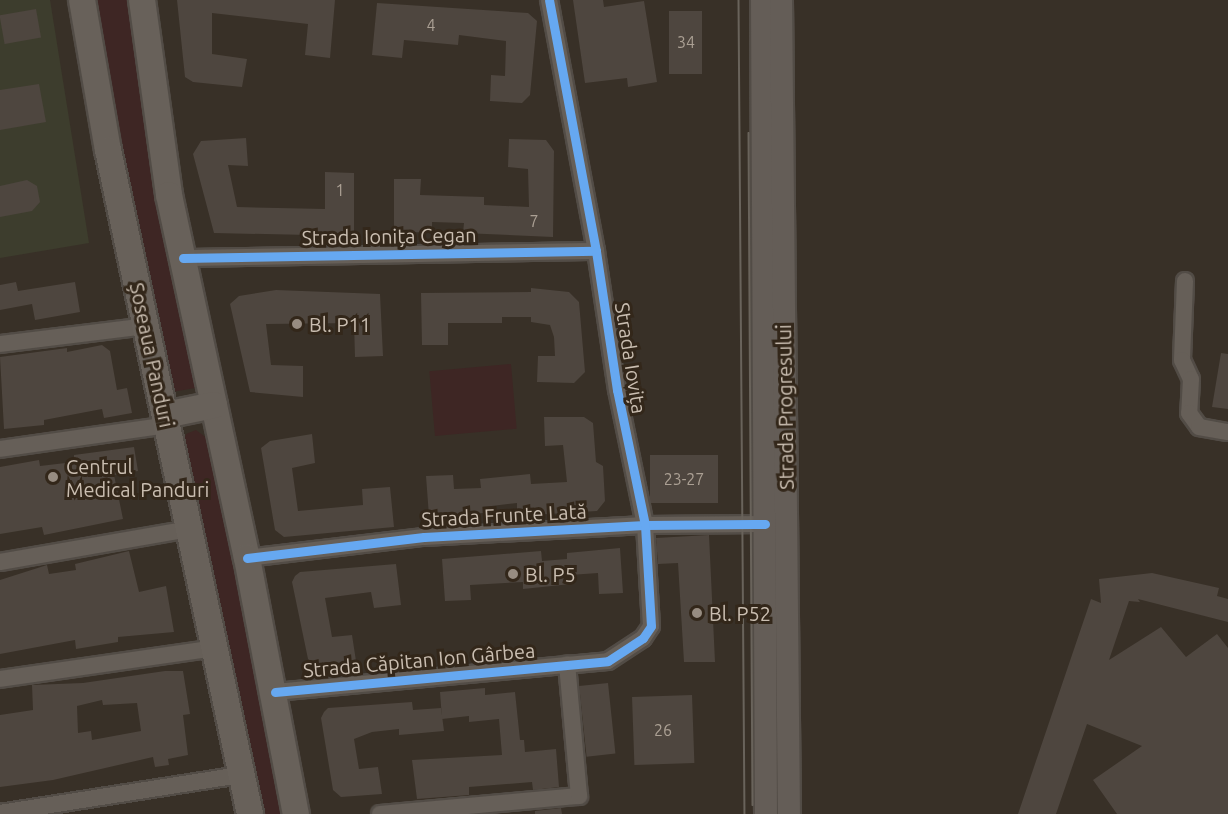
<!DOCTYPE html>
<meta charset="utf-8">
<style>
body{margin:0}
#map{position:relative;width:1228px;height:814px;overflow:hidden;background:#383027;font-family:Ubuntu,sans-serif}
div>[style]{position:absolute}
.medical>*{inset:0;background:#3d3d2d}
.green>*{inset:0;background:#3e2624;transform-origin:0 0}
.building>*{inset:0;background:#4e463f;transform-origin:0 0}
.roads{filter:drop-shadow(2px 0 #524c46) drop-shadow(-2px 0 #524c46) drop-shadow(0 2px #524c46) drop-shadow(0 -2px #524c46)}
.minor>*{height:16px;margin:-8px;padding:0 8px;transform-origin:8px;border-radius:8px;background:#665f58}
.secondary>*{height:22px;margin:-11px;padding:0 11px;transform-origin:11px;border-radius:11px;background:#645d57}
.primary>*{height:26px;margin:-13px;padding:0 13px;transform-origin:13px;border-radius:13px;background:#68615a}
.tram>*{height:1.5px;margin:-0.75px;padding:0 0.75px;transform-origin:0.75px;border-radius:0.75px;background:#69635b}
.cycleway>*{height:9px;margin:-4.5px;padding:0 4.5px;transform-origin:4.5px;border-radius:4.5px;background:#66a8f1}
.dots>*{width:16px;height:16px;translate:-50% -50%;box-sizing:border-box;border:3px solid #33271a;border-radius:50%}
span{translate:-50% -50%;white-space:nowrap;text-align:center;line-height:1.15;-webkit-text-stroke:6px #33271a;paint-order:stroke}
.number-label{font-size:16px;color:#aba094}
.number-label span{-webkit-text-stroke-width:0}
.street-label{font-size:20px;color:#cabeb1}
.poi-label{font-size:20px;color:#cabeb1}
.left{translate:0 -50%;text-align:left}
</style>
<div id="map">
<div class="medical">
<div style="clip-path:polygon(0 0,50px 0,89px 243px,0 258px)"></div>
</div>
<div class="green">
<div style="clip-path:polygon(96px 0,134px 0,201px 387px,172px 392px,112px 116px)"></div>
<div style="left:511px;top:364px;width:65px;height:82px;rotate:85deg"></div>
<div style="clip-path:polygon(196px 430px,212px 442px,287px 814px,261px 814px,182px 448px,186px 434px)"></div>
</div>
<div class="building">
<div style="clip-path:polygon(177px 0,335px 0,330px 58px,305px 55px,308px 24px,212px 13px,212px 54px,247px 59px,242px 87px,193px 82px,185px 77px)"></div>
<div style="clip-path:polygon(573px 0,603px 0,604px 7px,644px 1px,657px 82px,628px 87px,627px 78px,585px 83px)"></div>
<div style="clip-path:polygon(377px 3px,528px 13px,537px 21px,530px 95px,522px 103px,490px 101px,491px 75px,505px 76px,506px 41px,459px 35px,458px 45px,404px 40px,402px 58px,372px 55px)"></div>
<div style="left:36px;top:9px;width:29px;height:37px;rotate:80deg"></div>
<div style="left:669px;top:11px;width:33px;height:63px"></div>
<div style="clip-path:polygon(39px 84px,46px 122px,0 130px,0 90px)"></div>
<div style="clip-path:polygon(246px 138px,248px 166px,228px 165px,237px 207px,325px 209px,325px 172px,354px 173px,354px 236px,214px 233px,193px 154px,201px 141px)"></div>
<div style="clip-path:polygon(509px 139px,546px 140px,554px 151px,553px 237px,463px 233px,464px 223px,432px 222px,432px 233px,394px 231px,394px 179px,421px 179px,420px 195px,484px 197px,484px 205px,529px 207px,528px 169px,508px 167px)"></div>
<div style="clip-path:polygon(27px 180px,37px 186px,40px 202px,32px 211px,0 217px,0 186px)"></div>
<div style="clip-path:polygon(16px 282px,18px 291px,75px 282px,80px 312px,35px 320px,32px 304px,0 310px,0 285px)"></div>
<div style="clip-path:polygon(531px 288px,569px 292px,579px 302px,585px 372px,574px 383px,537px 382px,538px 356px,555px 356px,554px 337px,550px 325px,531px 322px,531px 317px,502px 317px,502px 323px,448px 323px,448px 345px,422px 345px,421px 293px,531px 292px)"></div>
<div style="clip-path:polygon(276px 290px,380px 294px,383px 356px,355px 357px,354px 323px,266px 324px,271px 365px,303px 366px,303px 397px,250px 392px,230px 304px,239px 296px)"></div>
<div style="clip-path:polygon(102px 345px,110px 351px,117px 390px,127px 388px,132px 413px,104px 418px,102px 409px,44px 420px,44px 425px,4px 429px,0 357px,67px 348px,67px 352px)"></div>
<div style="clip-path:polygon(1221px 353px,1228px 354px,1228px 409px,1212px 407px)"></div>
<div style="clip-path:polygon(544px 417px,584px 417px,593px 423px,596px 462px,603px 466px,605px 501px,597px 511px,517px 516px,517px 503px,483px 507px,484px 513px,429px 516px,426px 476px,453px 475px,454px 489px,481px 488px,480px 479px,530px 474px,531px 484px,567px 482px,563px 445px,545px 446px)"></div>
<div style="clip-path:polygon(312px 434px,315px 463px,292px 468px,298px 511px,363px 505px,362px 489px,390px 487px,394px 527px,284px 537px,275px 530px,261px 448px,270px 441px)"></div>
<div style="clip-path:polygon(134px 447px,138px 471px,114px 475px,123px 519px,44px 535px,42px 527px,0 534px,0 467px,39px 460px,40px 466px,74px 462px,74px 455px)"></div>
<div style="left:650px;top:455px;width:68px;height:48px"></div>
<div style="clip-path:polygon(709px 535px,715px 662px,684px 662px,678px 563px,658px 564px,656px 538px)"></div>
<div style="clip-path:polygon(620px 548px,623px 593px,599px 594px,598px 573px,570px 575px,571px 584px,523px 589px,523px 582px,470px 585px,471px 600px,445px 601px,442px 559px,541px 551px,542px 561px,567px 559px,567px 553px)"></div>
<div style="clip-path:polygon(129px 551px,139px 592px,166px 586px,174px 632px,118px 637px,118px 642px,76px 649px,75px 640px,0 654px,0 580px,47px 565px,49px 574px,76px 570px,75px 564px)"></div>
<div style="clip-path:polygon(396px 564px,401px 605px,374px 608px,371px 592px,325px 598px,332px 637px,352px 635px,356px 661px,316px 665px,308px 659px,292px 582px,295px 576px,300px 572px)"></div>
<div style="clip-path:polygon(1152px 573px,1219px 588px,1217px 596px,1228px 599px,1228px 622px,1138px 599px,1140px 602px,1129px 601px,1109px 660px,1161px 627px,1186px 657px,1217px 634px,1228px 648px,1228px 814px,1117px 814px,1093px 780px,1142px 746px,1087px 724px,1056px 814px,1018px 814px,1091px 599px,1101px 603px,1099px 579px)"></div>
<div style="clip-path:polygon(evenodd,165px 671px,183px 671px,190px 714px,183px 715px,188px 755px,168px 759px,169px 765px,155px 767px,153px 757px,53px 780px,0 787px,0 715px,33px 710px,32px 685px,83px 683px,165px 671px,102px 700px,103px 705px,137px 703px,141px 731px,92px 740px,91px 731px,78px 733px,77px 706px,102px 700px)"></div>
<div style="left:608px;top:683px;width:71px;height:29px;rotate:84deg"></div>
<div style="clip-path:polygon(485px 688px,485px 695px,515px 692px,520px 740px,524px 740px,525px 752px,556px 749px,559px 787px,533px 790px,532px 782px,469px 787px,469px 795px,417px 799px,412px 760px,502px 755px,499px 719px,469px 722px,469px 716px,442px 719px,440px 692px)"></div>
<div style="left:692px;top:695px;width:68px;height:60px;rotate:88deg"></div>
<div style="clip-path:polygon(412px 702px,413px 710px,441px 708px,444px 731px,399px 735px,399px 729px,372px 732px,354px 739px,359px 769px,378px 767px,382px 794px,341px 797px,333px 790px,321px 718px,324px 712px,328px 708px)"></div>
<div style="clip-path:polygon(561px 808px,562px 814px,535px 814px,535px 811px)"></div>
</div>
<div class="roads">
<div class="minor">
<div style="left:183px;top:258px;width:413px;rotate:-1deg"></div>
<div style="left:1185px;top:281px;width:79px;rotate:92.2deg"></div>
<div style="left:1182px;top:360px;width:21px;rotate:65deg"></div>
<div style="left:1191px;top:379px;width:34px;rotate:93deg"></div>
<div style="left:1189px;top:413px;width:17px;rotate:54deg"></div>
<div style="left:1199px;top:427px;width:29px;rotate:10deg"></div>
<div style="left:0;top:344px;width:147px;rotate:-7deg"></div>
<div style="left:0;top:449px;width:170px;rotate:-8.1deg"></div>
<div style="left:247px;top:558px;width:178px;rotate:-6.8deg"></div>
<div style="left:424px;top:537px;width:221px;rotate:-3.1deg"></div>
<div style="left:645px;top:525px;width:120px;rotate:-0.5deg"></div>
<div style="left:0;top:562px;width:193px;rotate:-9.9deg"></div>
<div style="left:0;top:679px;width:216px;rotate:-8.2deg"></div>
<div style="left:275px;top:692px;width:334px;rotate:-5.3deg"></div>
<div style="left:608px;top:661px;width:42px;rotate:-33.3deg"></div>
<div style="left:643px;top:638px;width:14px;rotate:-56deg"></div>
<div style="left:651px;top:626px;width:101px;rotate:-93.4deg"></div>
<div style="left:645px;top:525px;width:138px;rotate:-101.7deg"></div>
<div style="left:617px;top:390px;width:141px;rotate:-98.6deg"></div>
<div style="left:596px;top:251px;width:255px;rotate:-100.6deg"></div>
<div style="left:0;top:813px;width:244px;rotate:-9deg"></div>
<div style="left:380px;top:814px;width:200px;rotate:-5.2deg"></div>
<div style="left:579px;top:796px;width:132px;rotate:-95.2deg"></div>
</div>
<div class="secondary">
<div style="left:762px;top:0;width:814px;rotate:89.72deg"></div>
<div style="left:781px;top:0;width:814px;rotate:89.44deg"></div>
</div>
<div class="primary">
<div style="left:82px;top:0;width:152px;rotate:80.2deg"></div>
<div style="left:108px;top:150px;width:679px;rotate:77.93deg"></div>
<div style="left:142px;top:0;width:197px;rotate:82.1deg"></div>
<div style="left:169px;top:195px;width:371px;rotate:77.9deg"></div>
<div style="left:247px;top:558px;width:261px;rotate:79.2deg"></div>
<div style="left:165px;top:415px;width:50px;rotate:-11.5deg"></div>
</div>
</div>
<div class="tram">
<div style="left:739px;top:0;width:814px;rotate:89.58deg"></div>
<div style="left:749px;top:133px;width:672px;rotate:89.66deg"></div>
</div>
<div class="cycleway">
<div style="left:183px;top:258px;width:413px;rotate:-1deg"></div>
<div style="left:247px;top:558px;width:178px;rotate:-6.8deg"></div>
<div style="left:424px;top:537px;width:221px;rotate:-3.1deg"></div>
<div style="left:645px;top:525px;width:120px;rotate:-0.5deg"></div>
<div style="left:275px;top:692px;width:334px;rotate:-5.3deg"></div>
<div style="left:608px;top:661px;width:42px;rotate:-33.3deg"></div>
<div style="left:643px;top:638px;width:14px;rotate:-56deg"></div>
<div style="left:651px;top:626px;width:101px;rotate:-93.4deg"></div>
<div style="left:645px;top:525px;width:138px;rotate:-101.7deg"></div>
<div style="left:617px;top:390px;width:141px;rotate:-98.6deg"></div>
<div style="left:596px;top:251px;width:255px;rotate:-100.6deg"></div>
</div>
<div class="dots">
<div style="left:297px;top:324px;background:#978c81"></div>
<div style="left:53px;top:477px;background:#978c81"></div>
<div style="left:513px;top:574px;background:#978c81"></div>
<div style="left:697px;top:613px;background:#978c81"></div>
</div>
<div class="number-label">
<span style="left:431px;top:25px">4</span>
<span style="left:686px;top:42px">34</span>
<span style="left:340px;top:190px">1</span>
<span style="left:534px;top:221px">7</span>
<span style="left:684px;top:479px">23-27</span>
<span style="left:663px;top:730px">26</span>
</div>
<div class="street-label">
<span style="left:389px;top:236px;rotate:-1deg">Strada Ionița Cegan</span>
<span style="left:152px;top:355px;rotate:78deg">Șoseaua Panduri</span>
<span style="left:631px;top:358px;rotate:81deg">Strada Iovița</span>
<span style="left:785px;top:407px;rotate:-91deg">Strada Progresului</span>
<span style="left:504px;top:515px;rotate:-3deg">Strada Frunte Lată</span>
<span style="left:419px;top:660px;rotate:-5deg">Strada Căpitan Ion Gârbea</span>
</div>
<div class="poi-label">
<span class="left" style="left:309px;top:324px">Bl. P11</span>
<span class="left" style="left:66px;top:478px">Centrul<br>Medical Panduri</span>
<span class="left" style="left:525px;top:574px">Bl. P5</span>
<span class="left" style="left:709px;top:613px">Bl. P52</span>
</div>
</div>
